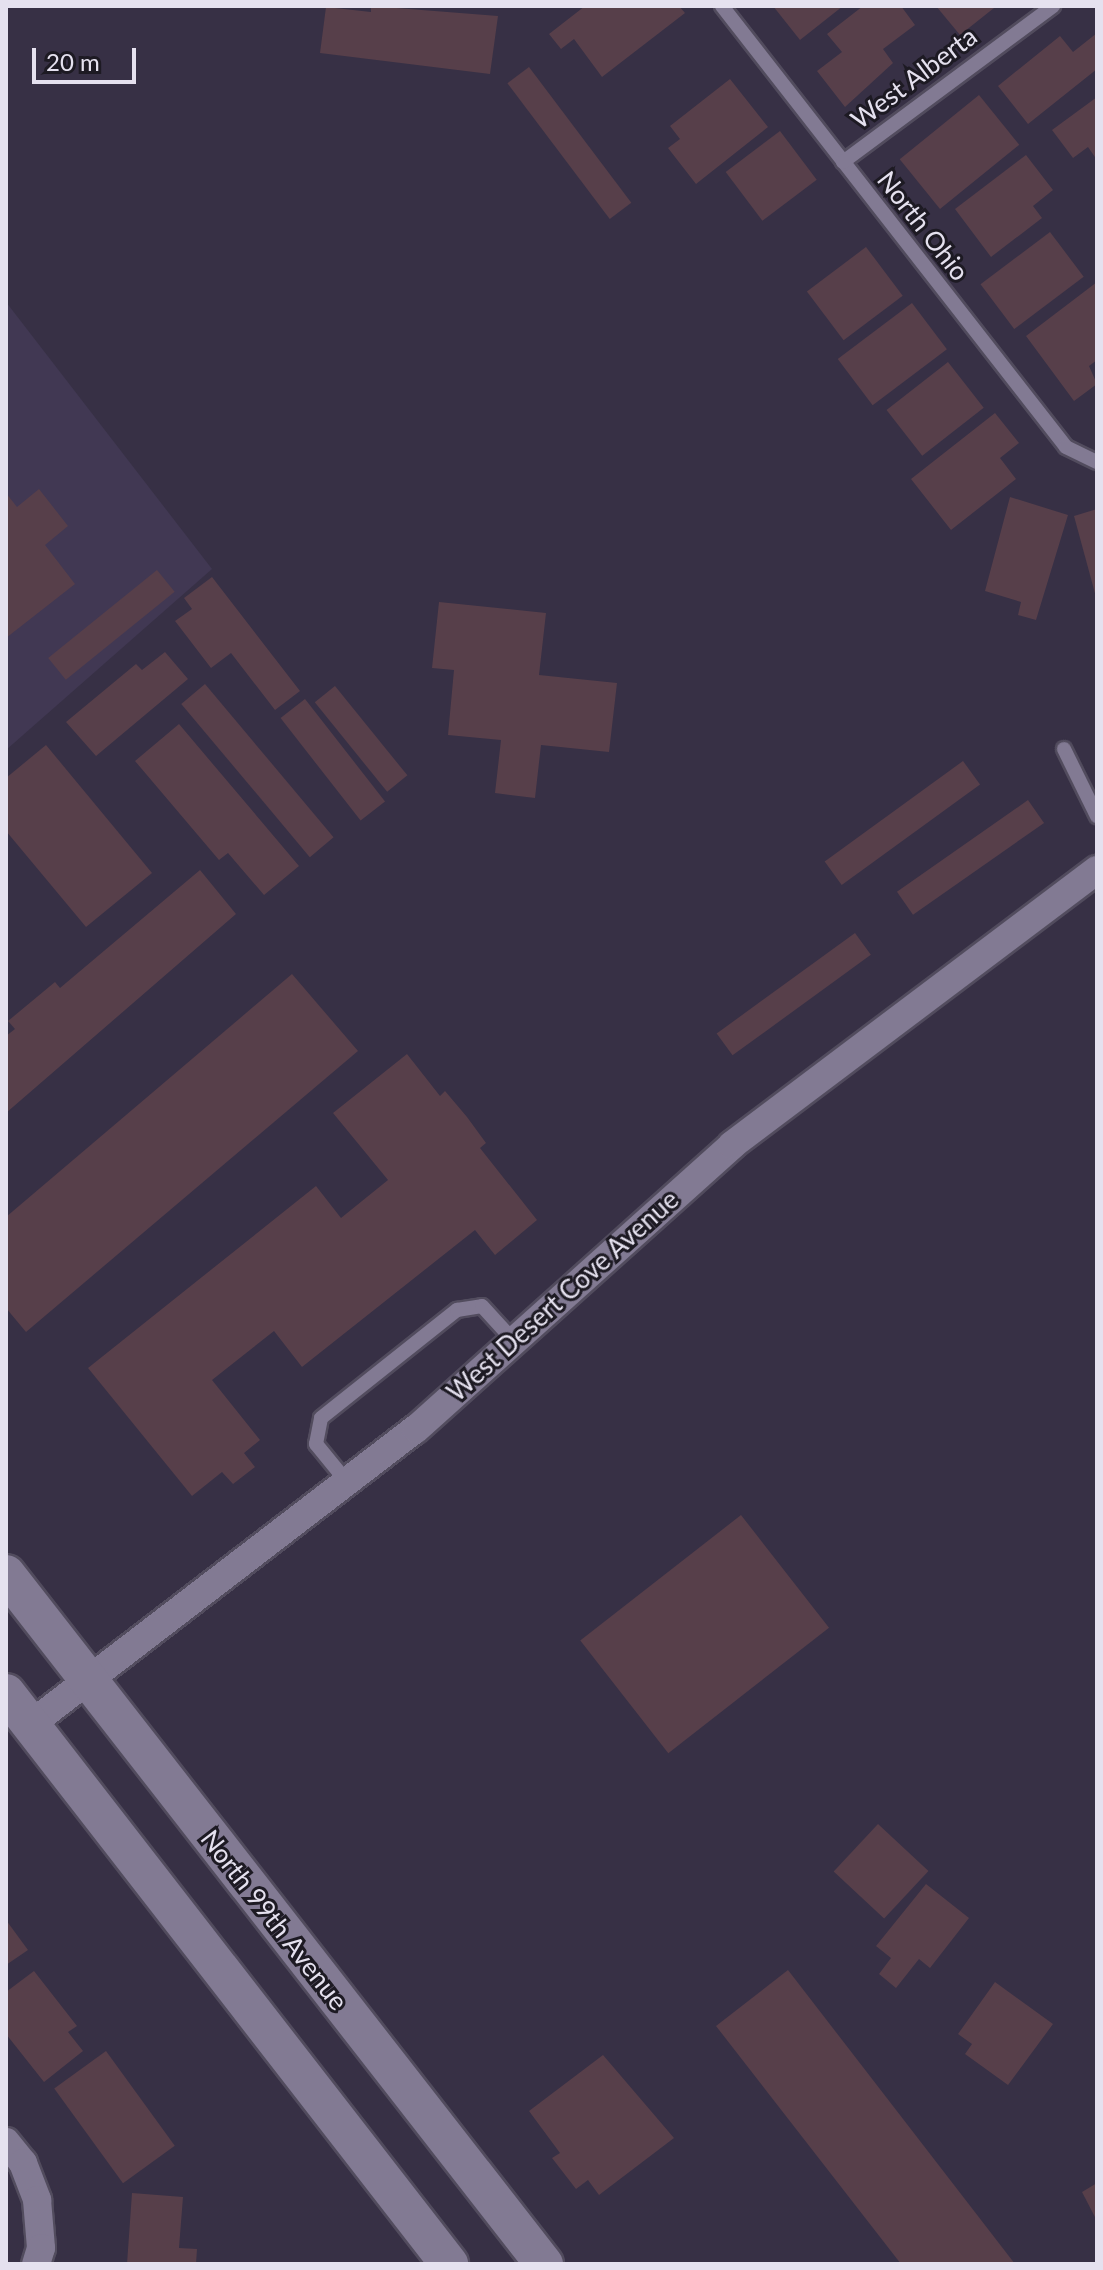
<!DOCTYPE html>
<style>
body{margin:0}
#map{position:relative;width:1103px;height:2270px;overflow:hidden;background:#373045;font-family:Lato,sans-serif}
div>[style]{position:absolute}
.built>*{inset:0;background:#413853}
.building>*{inset:0;background:#573f4a;transform-origin:0 0}
.roads{filter:drop-shadow(2px 0 #524c5e) drop-shadow(-2px 0 #524c5e) drop-shadow(0 2px #524c5e) drop-shadow(0 -2px #524c5e)}
.service>*{height:14px;margin:-7px;padding:0 7px;transform-origin:7px;border-radius:7px;background:#827a93}
.minor>*{height:28px;margin:-14px;padding:0 14px;transform-origin:14px;border-radius:14px;background:#827a93}
.secondary>*{height:38px;margin:-19px;padding:0 19px;transform-origin:19px;border-radius:19px;background:#827a93}
span{translate:-50% -50%;white-space:nowrap;text-align:center;line-height:1.15;-webkit-text-stroke:6px #1d1a23;paint-order:stroke}
.street-label{font-size:26px;color:#e5e1ef}
.frame{position:absolute;inset:0;border:8px solid #e5e1ef;pointer-events:none}
.scale{position:absolute;left:32px;top:48px;width:104px;height:36px;box-sizing:border-box;border:4px solid #e5e1ef;border-top:0;padding-left:10px;font-size:24px;line-height:28px;white-space:nowrap;color:#e5e1ef;-webkit-text-stroke:6px #1d1a23;paint-order:stroke}
</style>
<div id="map">
<div class="built">
<div style="clip-path:polygon(6px 302px,212px 569px,6px 750px)"></div>
</div>
<div class="building">
<div style="clip-path:polygon(371px 6px,498px 16px,490px 74px,320px 53px,326px 7px,371px 12px)"></div>
<div style="clip-path:polygon(585px 6px,679px 6px,685px 13px,602px 77px,574px 39px,561px 49px,549px 34px)"></div>
<div style="clip-path:polygon(773px 6px,843px 6px,800px 40px)"></div>
<div style="clip-path:polygon(863px 6px,901px 6px,915px 25px,883px 49px,893px 63px,845px 107px,817px 71px,842px 52px,827px 34px)"></div>
<div style="clip-path:polygon(936px 6px,993px 6px,994px 8px,960px 35px)"></div>
<div style="clip-path:polygon(1097px 33px,1097px 69px,1028px 124px,998px 86px,1060px 36px,1073px 52px)"></div>
<div style="left:529px;top:67px;width:170px;height:27px;rotate:53deg"></div>
<div style="clip-path:polygon(730px 79px,768px 127px,696px 184px,668px 148px,680px 139px,670px 126px)"></div>
<div style="left:979px;top:95px;width:64px;height:102px;rotate:51deg"></div>
<div style="clip-path:polygon(1097px 97px,1097px 160px,1088px 147px,1073px 158px,1052px 130px)"></div>
<div style="left:780px;top:131px;width:61px;height:68px;rotate:53deg"></div>
<div style="clip-path:polygon(1026px 155px,1053px 190px,1033px 206px,1042px 218px,991px 257px,955px 209px)"></div>
<div style="left:1050px;top:232px;width:56px;height:87px;rotate:53deg"></div>
<div style="left:866px;top:247px;width:61px;height:74px;rotate:53deg"></div>
<div style="clip-path:polygon(1097px 282px,1097px 360px,1089px 366px,1097px 384px,1074px 401px,1026px 336px)"></div>
<div style="left:912px;top:303px;width:58px;height:93px;rotate:53deg"></div>
<div style="left:948px;top:362px;width:58px;height:78px;rotate:52deg"></div>
<div style="clip-path:polygon(995px 413px,1019px 443px,1000px 458px,1016px 479px,951px 530px,911px 479px)"></div>
<div style="clip-path:polygon(39px 489px,68px 526px,45px 545px,75px 584px,6px 638px,6px 493px,17px 507px)"></div>
<div style="clip-path:polygon(1010px 497px,1068px 515px,1036px 620px,1018px 615px,1021px 602px,985px 591px)"></div>
<div style="clip-path:polygon(1097px 509px,1097px 597px,1096px 597px,1074px 516px)"></div>
<div style="left:157px;top:570px;width:28px;height:140px;rotate:51deg"></div>
<div style="clip-path:polygon(212px 577px,300px 691px,275px 710px,231px 653px,211px 668px,175px 621px,192px 609px,184px 598px)"></div>
<div style="clip-path:polygon(439px 602px,546px 613px,539px 675px,617px 683px,609px 752px,541px 745px,535px 798px,495px 793px,501px 740px,448px 735px,454px 670px,432px 668px)"></div>
<div style="clip-path:polygon(165px 652px,188px 679px,96px 756px,66px 722px,136px 664px,142px 670px)"></div>
<div style="left:205px;top:684px;width:200px;height:31px;rotate:50deg"></div>
<div style="left:335px;top:686px;width:115px;height:26px;rotate:51deg"></div>
<div style="left:305px;top:699px;width:130px;height:31px;rotate:52deg"></div>
<div style="clip-path:polygon(179px 724px,299px 866px,264px 895px,228px 853px,219px 860px,135px 761px)"></div>
<div style="clip-path:polygon(46px 745px,152px 873px,86px 927px,6px 831px,6px 778px)"></div>
<div style="left:963px;top:761px;width:29px;height:171px;rotate:54deg"></div>
<div style="left:1028px;top:800px;width:28px;height:160px;rotate:55deg"></div>
<div style="clip-path:polygon(200px 870px,236px 914px,6px 1113px,6px 1036px,15px 1029px,8px 1021px,55px 982px,60px 988px)"></div>
<div style="left:855px;top:933px;width:27px;height:171px;rotate:54deg"></div>
<div style="clip-path:polygon(292px 974px,358px 1051px,26px 1332px,6px 1308px,6px 1217px)"></div>
<div style="clip-path:polygon(407px 1054px,440px 1096px,445px 1091px,467px 1117px,486px 1143px,480px 1148px,537px 1220px,495px 1255px,475px 1230px,302px 1367px,274px 1331px,212px 1380px,260px 1440px,244px 1453px,255px 1467px,233px 1484px,222px 1472px,192px 1496px,88px 1368px,316px 1186px,341px 1218px,388px 1180px,333px 1113px)"></div>
<div style="left:741px;top:1515px;width:143px;height:204px;rotate:52deg"></div>
<div style="left:878px;top:1824px;width:69px;height:65px;rotate:43deg"></div>
<div style="clip-path:polygon(926px 1884px,969px 1918px,930px 1968px,919px 1959px,896px 1988px,879px 1974px,891px 1958px,876px 1946px)"></div>
<div style="clip-path:polygon(6px 1920px,28px 1950px,6px 1965px)"></div>
<div style="clip-path:polygon(788px 1970px,1015px 2264px,901px 2264px,716px 2026px)"></div>
<div style="clip-path:polygon(34px 1971px,77px 2026px,68px 2032px,83px 2051px,44px 2082px,6px 2034px,6px 1992px)"></div>
<div style="clip-path:polygon(995px 1982px,1053px 2024px,1008px 2085px,965px 2054px,972px 2044px,958px 2034px)"></div>
<div style="left:106px;top:2051px;width:117px;height:64px;rotate:54deg"></div>
<div style="clip-path:polygon(603px 2055px,674px 2138px,599px 2195px,588px 2180px,576px 2189px,552px 2158px,560px 2153px,529px 2111px)"></div>
<div style="clip-path:polygon(1097px 2183px,1097px 2221px,1082px 2192px)"></div>
<div style="clip-path:polygon(132px 2193px,183px 2197px,179px 2248px,197px 2249px,196px 2264px,127px 2264px)"></div>
</div>
<div class="roads">
<div class="service">
<div style="left:722px;top:6px;width:559px;rotate:52.04deg"></div>
<div style="left:1066px;top:447px;width:34px;rotate:26deg"></div>
<div style="left:843px;top:162px;width:262px;rotate:-36.6deg"></div>
<div style="left:1064px;top:749px;width:75px;rotate:63.8deg"></div>
<div style="left:347px;top:1482px;width:49px;rotate:-129.2deg"></div>
<div style="left:316px;top:1444px;width:26px;rotate:-79deg"></div>
<div style="left:321px;top:1418px;width:174px;rotate:-38.5deg"></div>
<div style="left:457px;top:1310px;width:25px;rotate:-9deg"></div>
<div style="left:482px;top:1306px;width:46px;rotate:47.6deg"></div>
</div>
<div class="minor">
<div style="left:31px;top:1724px;width:485px;rotate:-37.5deg"></div>
<div style="left:416px;top:1429px;width:425px;rotate:-41.9deg"></div>
<div style="left:732px;top:1145px;width:457px;rotate:-37deg"></div>
<div style="left:6px;top:2142px;width:27px;rotate:51deg"></div>
<div style="left:23px;top:2163px;width:40px;rotate:69deg"></div>
<div style="left:37px;top:2200px;width:48px;rotate:85.2deg"></div>
<div style="left:41px;top:2248px;width:17px;rotate:107deg"></div>
</div>
<div class="secondary">
<div style="left:6px;top:1574px;width:875px;rotate:52.06deg"></div>
<div style="left:6px;top:1693px;width:723px;rotate:52.19deg"></div>
</div>
</div>
<div class="street-label">
<span style="left:914px;top:78px;rotate:-37deg">West Alberta</span>
<span style="left:923px;top:226px;rotate:52deg">North Ohio</span>
<span style="left:563px;top:1296px;rotate:-42deg">West Desert Cove Avenue</span>
<span style="left:274px;top:1920px;rotate:52deg">North 99th Avenue</span>
</div>
<div class="frame"></div>
<div class="scale">20 m</div>
</div>
